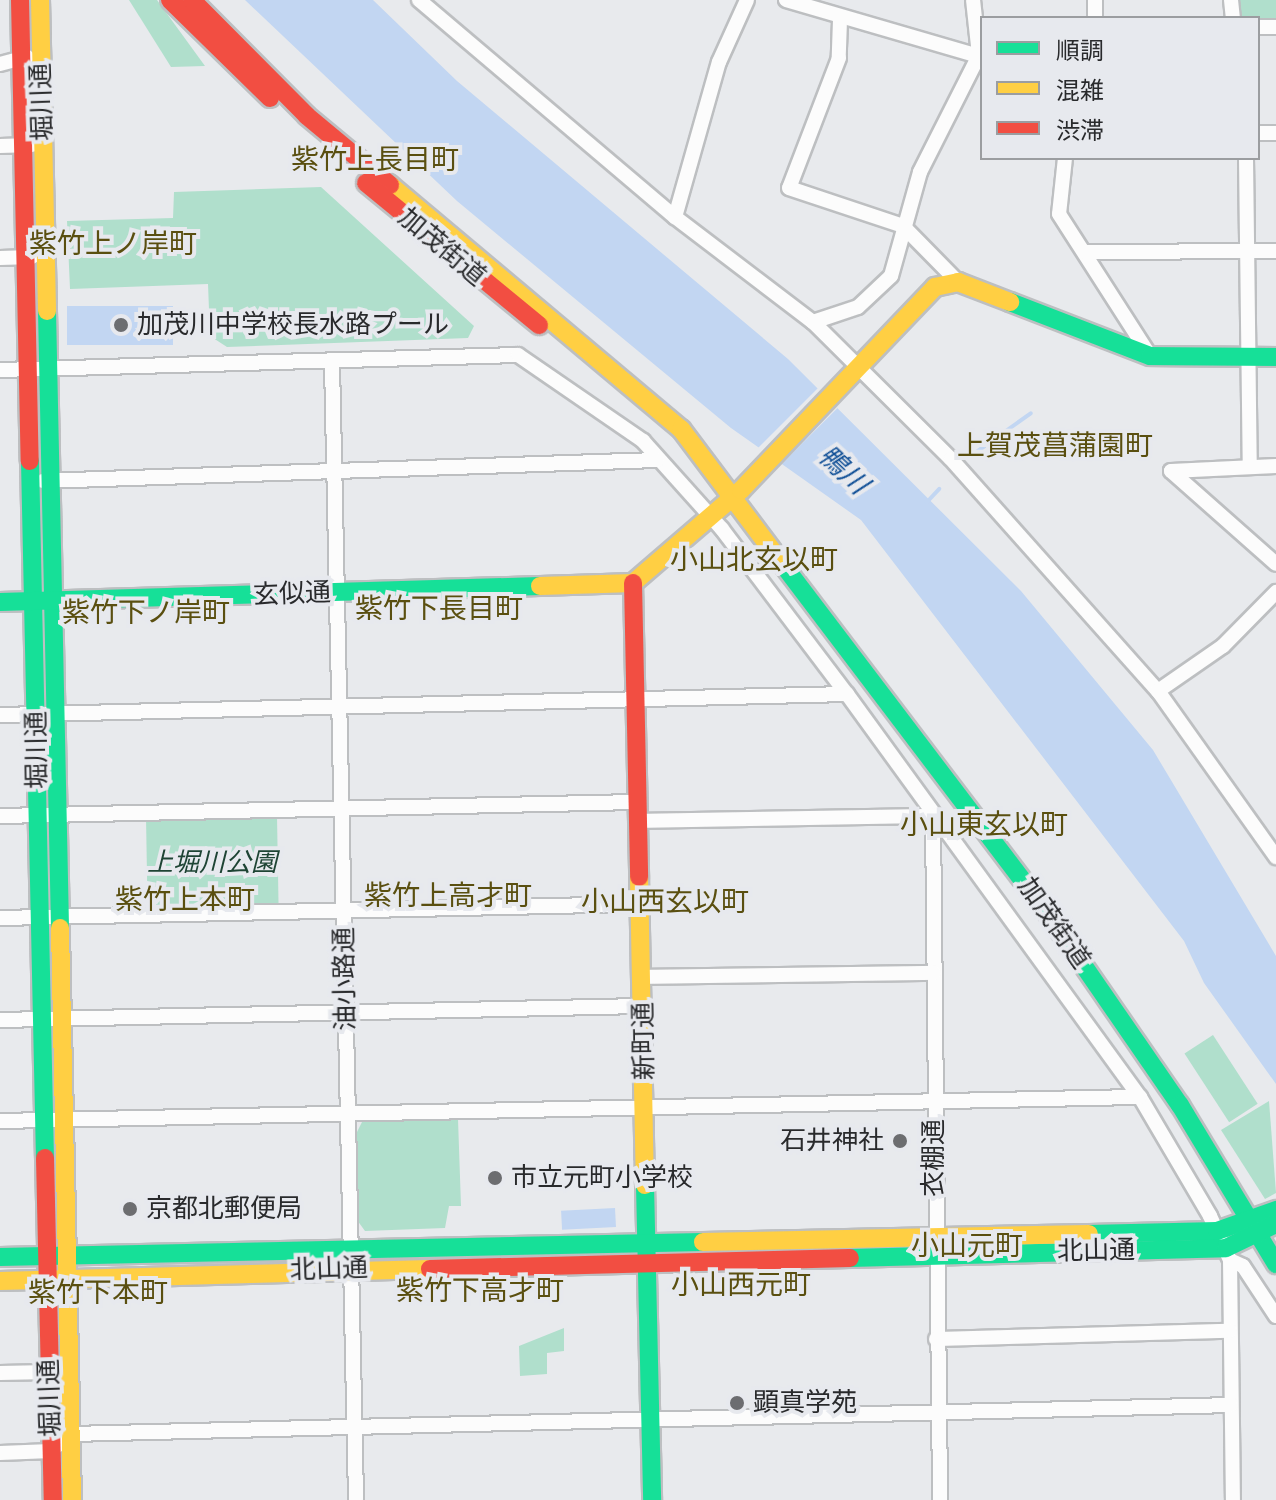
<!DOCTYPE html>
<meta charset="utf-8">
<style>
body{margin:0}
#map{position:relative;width:1276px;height:1500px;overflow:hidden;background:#e8eaed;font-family:"Zilla Slab","Noto Sans JP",serif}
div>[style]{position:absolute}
.green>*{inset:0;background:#b0dfcc;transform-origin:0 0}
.water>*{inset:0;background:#c2d6f2;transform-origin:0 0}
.pier>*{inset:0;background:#e8eaed;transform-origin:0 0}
.stream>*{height:4px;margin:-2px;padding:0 2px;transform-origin:2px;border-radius:2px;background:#c2d6f2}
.roads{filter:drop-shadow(2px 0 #bdbfc1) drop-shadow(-2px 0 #bdbfc1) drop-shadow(0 2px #bdbfc1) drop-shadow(0 -2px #bdbfc1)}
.street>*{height:14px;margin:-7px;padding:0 7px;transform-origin:7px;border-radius:7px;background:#fcfcfc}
.fast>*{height:18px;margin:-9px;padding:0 9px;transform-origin:9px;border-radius:9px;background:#16e098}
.slow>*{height:18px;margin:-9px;padding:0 9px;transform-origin:9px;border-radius:9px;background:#ffcf43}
.jam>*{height:18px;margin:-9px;padding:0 9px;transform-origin:9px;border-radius:9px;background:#f24e42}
.dots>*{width:22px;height:22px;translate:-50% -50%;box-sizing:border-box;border:4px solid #e7e9ee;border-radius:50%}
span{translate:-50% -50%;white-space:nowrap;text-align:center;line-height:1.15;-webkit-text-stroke:8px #e7e9ee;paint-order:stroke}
.street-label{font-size:26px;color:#292a2c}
.poi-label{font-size:26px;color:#292a2c}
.left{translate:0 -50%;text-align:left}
.right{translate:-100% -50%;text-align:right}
.park-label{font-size:26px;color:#1e4434;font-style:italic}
.neighbourhood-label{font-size:28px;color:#5a4f10}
.water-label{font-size:28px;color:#115097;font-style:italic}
.legend{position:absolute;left:980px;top:16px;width:280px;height:144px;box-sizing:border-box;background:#e7e9ee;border:2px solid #9b9da0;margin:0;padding:10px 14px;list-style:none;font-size:24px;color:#292a2c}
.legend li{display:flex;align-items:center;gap:16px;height:40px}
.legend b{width:40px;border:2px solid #9b9da0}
</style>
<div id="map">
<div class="green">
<div style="clip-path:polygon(129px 0,157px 0,205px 66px,171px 67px)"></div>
<div style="clip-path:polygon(1237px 0,1276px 0,1276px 21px,1238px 18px)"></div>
<div style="clip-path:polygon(321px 187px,474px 326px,468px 338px,227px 347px,210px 336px,208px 284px,70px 289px,67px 221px,173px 218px,174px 192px)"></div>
<div style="left:277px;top:816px;width:93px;height:131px;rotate:89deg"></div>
<div style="left:1213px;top:1035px;width:82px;height:34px;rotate:57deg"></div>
<div style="clip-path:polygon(1269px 1101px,1276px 1193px,1265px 1199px,1221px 1130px)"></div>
<div style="clip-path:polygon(458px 1119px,461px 1206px,449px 1206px,445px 1228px,365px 1231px,357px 1220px,355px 1136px,363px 1120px)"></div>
<div style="clip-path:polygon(564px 1328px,564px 1351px,547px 1353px,547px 1374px,520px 1376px,519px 1346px)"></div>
</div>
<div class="water">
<div style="clip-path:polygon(245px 0,373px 0,457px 81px,788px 359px,1021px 591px,1153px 750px,1276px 956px,1276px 1084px,1204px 983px,1184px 941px,861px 520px,731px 428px,457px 201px)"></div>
<div style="left:173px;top:306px;width:39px;height:106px;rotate:90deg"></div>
<div style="left:615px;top:1208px;width:19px;height:54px;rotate:87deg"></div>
</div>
<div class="pier">
<div style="left:821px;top:385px;width:28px;height:93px;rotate:45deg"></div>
</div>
<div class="stream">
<div style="left:968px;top:458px;width:77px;rotate:-35.5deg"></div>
<div style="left:927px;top:502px;width:18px;rotate:-47deg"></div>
</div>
<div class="roads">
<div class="street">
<div style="left:419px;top:0;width:336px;rotate:40.3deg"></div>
<div style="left:675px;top:217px;width:173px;rotate:37.3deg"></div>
<div style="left:813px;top:322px;width:194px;rotate:44.8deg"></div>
<div style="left:951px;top:459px;width:311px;rotate:48.3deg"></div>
<div style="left:1158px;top:691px;width:204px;rotate:54.6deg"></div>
<div style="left:786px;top:0;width:204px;rotate:16.2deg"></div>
<div style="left:1095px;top:0;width:18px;rotate:90deg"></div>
<div style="left:1231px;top:0;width:18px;rotate:84deg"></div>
<div style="left:840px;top:20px;width:38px;rotate:92deg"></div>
<div style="left:839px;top:58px;width:139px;rotate:111deg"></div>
<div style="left:789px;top:188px;width:120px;rotate:18.4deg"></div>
<div style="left:903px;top:226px;width:78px;rotate:45.5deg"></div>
<div style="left:1258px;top:27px;width:18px"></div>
<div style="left:0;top:64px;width:28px;rotate:-15deg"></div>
<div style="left:1258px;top:133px;width:18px"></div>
<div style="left:0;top:146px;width:32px;rotate:-2deg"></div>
<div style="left:1065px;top:158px;width:56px;rotate:96.1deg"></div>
<div style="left:1059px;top:214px;width:169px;rotate:57.3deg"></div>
<div style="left:1246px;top:158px;width:309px;rotate:89.3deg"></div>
<div style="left:675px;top:217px;width:161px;rotate:-74.2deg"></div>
<div style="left:719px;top:62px;width:68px;rotate:-65.7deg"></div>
<div style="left:1085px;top:252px;width:191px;rotate:-0.3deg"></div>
<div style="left:0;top:258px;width:32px;rotate:-2deg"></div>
<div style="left:813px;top:322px;width:47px;rotate:-18.4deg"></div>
<div style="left:858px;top:307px;width:45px;rotate:-43.2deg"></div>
<div style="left:891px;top:276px;width:108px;rotate:-74.4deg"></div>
<div style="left:920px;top:172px;width:131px;rotate:-63.2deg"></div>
<div style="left:979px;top:55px;width:55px;rotate:-96.2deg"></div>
<div style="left:332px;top:362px;width:1138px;rotate:88.79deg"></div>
<div style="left:0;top:370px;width:518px;rotate:-1.66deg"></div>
<div style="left:518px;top:355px;width:152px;rotate:34.5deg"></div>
<div style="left:643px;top:441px;width:118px;rotate:48.1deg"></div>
<div style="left:722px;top:529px;width:207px;rotate:52.9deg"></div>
<div style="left:847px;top:694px;width:498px;rotate:54deg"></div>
<div style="left:1140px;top:1097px;width:138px;rotate:59.5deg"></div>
<div style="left:1210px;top:1216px;width:48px;rotate:65.6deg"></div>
<div style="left:1230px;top:1260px;width:240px;rotate:89.3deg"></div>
<div style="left:1171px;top:471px;width:140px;rotate:41.5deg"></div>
<div style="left:1171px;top:471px;width:105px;rotate:-2.7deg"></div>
<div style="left:43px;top:481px;width:615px;rotate:-1.96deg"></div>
<div style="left:1158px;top:691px;width:79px;rotate:-34.7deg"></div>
<div style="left:1223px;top:646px;width:76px;rotate:-45.5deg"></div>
<div style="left:0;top:715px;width:847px;rotate:-1.42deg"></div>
<div style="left:0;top:816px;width:639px;rotate:-1.26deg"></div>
<div style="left:933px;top:816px;width:684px;rotate:89.41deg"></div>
<div style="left:640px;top:821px;width:293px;rotate:-1deg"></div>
<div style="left:0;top:918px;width:641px;rotate:-1.25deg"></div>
<div style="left:643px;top:977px;width:291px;rotate:-0.8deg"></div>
<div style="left:0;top:1020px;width:644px;rotate:-1.25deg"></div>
<div style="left:0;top:1121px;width:1140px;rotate:-1.21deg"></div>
<div style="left:1230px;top:1260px;width:14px;rotate:25deg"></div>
<div style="left:1243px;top:1266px;width:60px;rotate:56.6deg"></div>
<div style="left:936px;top:1339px;width:294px;rotate:-1.6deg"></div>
<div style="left:0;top:1373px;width:49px;rotate:-1.2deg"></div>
<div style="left:0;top:1453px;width:51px;rotate:-2.2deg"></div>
<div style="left:51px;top:1451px;width:26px;rotate:-40deg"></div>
<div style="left:71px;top:1434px;width:1160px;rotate:-1.43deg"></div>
</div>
<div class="fast">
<div style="left:1010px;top:302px;width:150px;rotate:21.1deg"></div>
<div style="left:1150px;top:356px;width:126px;rotate:0.5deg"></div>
<div style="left:47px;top:311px;width:617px;rotate:88.79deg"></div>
<div style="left:30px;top:461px;width:697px;rotate:88.77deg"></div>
<div style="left:781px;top:562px;width:442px;rotate:52.8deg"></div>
<div style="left:1048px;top:914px;width:232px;rotate:55.4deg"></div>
<div style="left:1180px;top:1105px;width:186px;rotate:58.9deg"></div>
<div style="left:0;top:602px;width:540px;rotate:-1.7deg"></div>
<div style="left:645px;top:1185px;width:315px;rotate:88.7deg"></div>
<div style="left:1089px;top:1234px;width:128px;rotate:-1.3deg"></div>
<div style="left:1217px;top:1231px;width:63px;rotate:-19.6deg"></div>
<div style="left:0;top:1257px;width:703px;rotate:-1.22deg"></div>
<div style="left:850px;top:1258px;width:376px;rotate:-1.5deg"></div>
<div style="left:1226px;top:1248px;width:55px;rotate:-25.6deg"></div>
</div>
<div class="slow">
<div style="left:40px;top:0;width:311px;rotate:88.7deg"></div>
<div style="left:390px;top:185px;width:380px;rotate:40deg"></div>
<div style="left:681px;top:429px;width:166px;rotate:53.1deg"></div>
<div style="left:540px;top:586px;width:93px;rotate:-1.8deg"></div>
<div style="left:633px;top:583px;width:143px;rotate:-40.7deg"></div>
<div style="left:741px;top:490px;width:281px;rotate:-46.3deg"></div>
<div style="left:935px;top:287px;width:24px;rotate:-12deg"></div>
<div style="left:958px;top:282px;width:56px;rotate:21deg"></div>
<div style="left:639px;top:877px;width:308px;rotate:88.9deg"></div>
<div style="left:60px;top:928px;width:572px;rotate:88.8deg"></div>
<div style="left:703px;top:1242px;width:386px;rotate:-1.2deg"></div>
<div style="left:0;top:1281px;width:430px;rotate:-1.6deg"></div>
</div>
<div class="jam">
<div style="left:20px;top:0;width:461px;rotate:88.8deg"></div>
<div style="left:170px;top:0;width:140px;rotate:44.4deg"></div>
<div style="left:192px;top:0;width:163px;rotate:45.2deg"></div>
<div style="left:307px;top:116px;width:108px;rotate:39.7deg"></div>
<div style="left:366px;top:183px;width:224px;rotate:39.4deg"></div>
<div style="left:633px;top:583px;width:294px;rotate:88.8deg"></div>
<div style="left:45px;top:1158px;width:342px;rotate:88.7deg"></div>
<div style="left:430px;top:1269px;width:420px;rotate:-1.5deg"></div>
</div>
</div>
<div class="dots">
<div style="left:121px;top:325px;background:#6c6d70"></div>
<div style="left:900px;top:1141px;background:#6c6d70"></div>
<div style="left:495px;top:1178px;background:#6c6d70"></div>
<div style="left:130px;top:1209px;background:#6c6d70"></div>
<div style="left:737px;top:1403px;background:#6c6d70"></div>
</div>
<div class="street-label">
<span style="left:42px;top:102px;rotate:-92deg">堀川通</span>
<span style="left:442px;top:247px;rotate:40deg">加茂街道</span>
<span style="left:292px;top:594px;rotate:-2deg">玄似通</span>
<span style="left:37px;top:750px;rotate:-91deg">堀川通</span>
<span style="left:1054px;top:923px;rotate:55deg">加茂街道</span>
<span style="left:345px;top:979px;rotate:-91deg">油小路通</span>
<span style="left:644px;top:1041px;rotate:-91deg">新町通</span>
<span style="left:934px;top:1158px;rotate:-90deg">衣棚通</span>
<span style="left:1096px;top:1251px;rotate:-1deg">北山通</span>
<span style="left:329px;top:1269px;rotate:-2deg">北山通</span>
<span style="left:50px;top:1398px;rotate:-92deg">堀川通</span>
</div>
<div class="poi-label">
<span class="left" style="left:137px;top:325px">加茂川中学校長水路プール</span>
<span class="right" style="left:884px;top:1141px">石井神社</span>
<span class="left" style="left:511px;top:1178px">市立元町小学校</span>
<span class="left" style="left:146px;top:1209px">京都北郵便局</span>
<span class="left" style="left:753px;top:1403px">顕真学苑</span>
</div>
<div class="park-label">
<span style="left:212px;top:863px">上堀川公園</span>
</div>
<div class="neighbourhood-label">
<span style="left:375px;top:160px">紫竹上長目町</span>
<span style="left:113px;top:244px">紫竹上ノ岸町</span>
<span style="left:1055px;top:446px">上賀茂菖蒲園町</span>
<span style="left:754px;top:560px">小山北玄以町</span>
<span style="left:439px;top:609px">紫竹下長目町</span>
<span style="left:146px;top:613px">紫竹下ノ岸町</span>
<span style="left:984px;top:825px">小山東玄以町</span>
<span style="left:448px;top:896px">紫竹上高才町</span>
<span style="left:185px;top:900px">紫竹上本町</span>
<span style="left:665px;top:902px">小山西玄以町</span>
<span style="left:967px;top:1246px">小山元町</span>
<span style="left:741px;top:1285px">小山西元町</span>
<span style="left:480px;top:1291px">紫竹下高才町</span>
<span style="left:98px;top:1293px">紫竹下本町</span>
</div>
<div class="water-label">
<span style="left:843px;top:470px;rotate:43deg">鴨川</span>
</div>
<ul class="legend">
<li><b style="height:10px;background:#16e098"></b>順調</li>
<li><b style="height:10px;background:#ffcf43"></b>混雑</li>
<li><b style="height:10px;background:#f24e42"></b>渋滞</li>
</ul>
</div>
